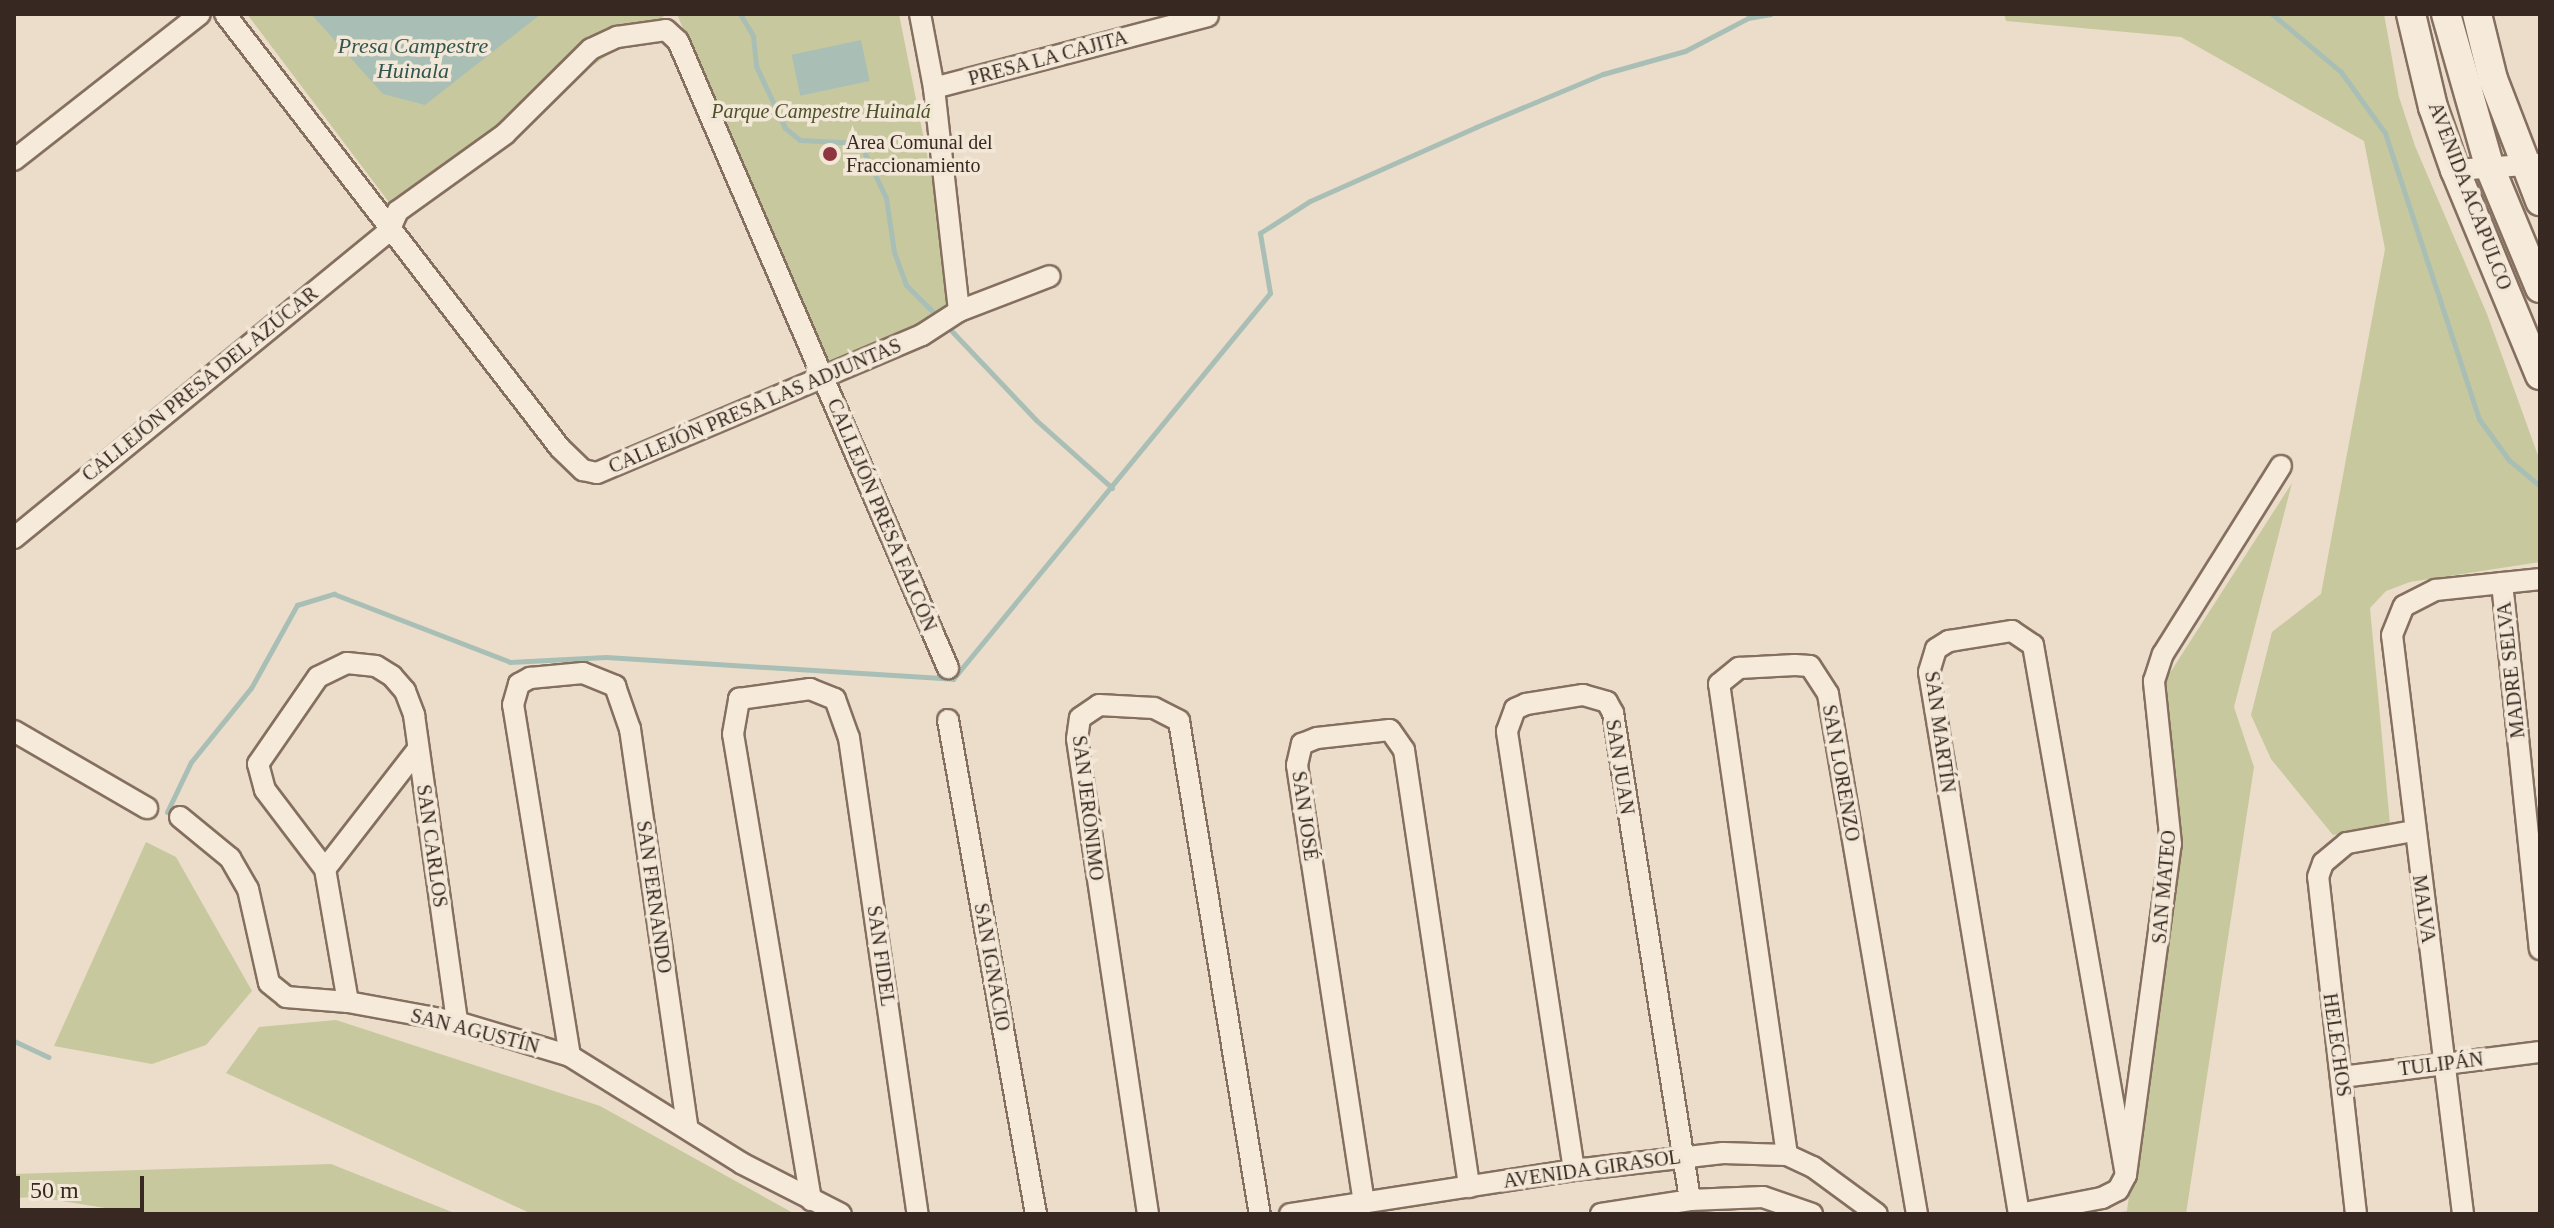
<!DOCTYPE html>
<meta charset="utf-8">
<style>
body{margin:0}
#map{position:relative;width:2554px;height:1228px;overflow:hidden;background:#ebddc9;font-family:Georgia,serif}
div>[style]{position:absolute}
.green>*{inset:0;background:#c7c89d}
.water>*{inset:0;background:#a9bfb6;transform-origin:0 0}
.stream>*{height:5px;margin:-2.5px;padding:0 2.5px;transform-origin:2.5px;border-radius:2.5px;background:#a9bfb6}
.roads{filter:drop-shadow(2px 0 #856f5f) drop-shadow(-2px 0 #856f5f) drop-shadow(0 2px #856f5f) drop-shadow(0 -2px #856f5f)}
.street>*{height:20px;margin:-10px;padding:0 10px;transform-origin:10px;border-radius:10px;background:#f6ebdb}
.secondary>*{height:28px;margin:-14px;padding:0 14px;transform-origin:14px;border-radius:14px;background:#f6ebdb}
.dots>*{width:22px;height:22px;translate:-50% -50%;box-sizing:border-box;border:4px solid #f3e8d8;border-radius:50%}
span{translate:-50% -50%;white-space:nowrap;text-align:center;line-height:1.15;-webkit-text-stroke:7px #f3e8d8;paint-order:stroke}
.street-label{font-size:20px;color:#372921}
.park-label{font-size:20px;color:#4c512a;font-style:italic}
.poi-label{font-size:20px;color:#372921}
.left{translate:0 -50%;text-align:left}
.water-label{font-size:22px;color:#32554f;font-style:italic}
.frame{position:absolute;inset:0;border:16px solid #372921;pointer-events:none}
.scale{position:absolute;left:16px;top:1176px;width:128px;height:36px;box-sizing:border-box;border:4px solid #372921;border-top:0;padding-left:10px;font-size:24px;line-height:28px;white-space:nowrap;color:#372921;-webkit-text-stroke:6px #f3e8d8;paint-order:stroke}
</style>
<div id="map">
<div class="green">
<div style="clip-path:polygon(247px 14px,667px 14px,391px 205px)"></div>
<div style="clip-path:polygon(677px 14px,899px 14px,956px 300px,946px 315px,827px 375px)"></div>
<div style="clip-path:polygon(2004px 14px,2384px 14px,2399px 97px,2415px 146px,2487px 314px,2540px 461px,2540px 562px,2410px 582px,2386px 591px,2370px 608px,2390px 824px,2333px 835px,2271px 759px,2251px 715px,2272px 632px,2321px 594px,2385px 249px,2364px 141px,2181px 37px,2006px 21px)"></div>
<div style="clip-path:polygon(2292px 483px,2234px 707px,2254px 767px,2186px 1214px,2111px 1214px,2127px 1211px,2176px 844px,2157px 693px)"></div>
<div style="clip-path:polygon(146px 842px,176px 857px,252px 991px,206px 1045px,152px 1064px,54px 1046px)"></div>
<div style="clip-path:polygon(336px 1020px,600px 1106px,795px 1214px,532px 1214px,226px 1073px,259px 1027px)"></div>
<div style="clip-path:polygon(331px 1164px,457px 1214px,142px 1214px,37px 1197px,14px 1198px,14px 1174px)"></div>
</div>
<div class="water">
<div style="clip-path:polygon(311px 14px,541px 14px,425px 105px,383px 94px)"></div>
<div style="left:861px;top:40px;width:42px;height:71px;rotate:78deg"></div>
</div>
<div class="stream">
<div style="left:740px;top:14px;width:26px;rotate:59deg"></div>
<div style="left:753px;top:36px;width:30px;rotate:84deg"></div>
<div style="left:756px;top:66px;width:68px;rotate:64.9deg"></div>
<div style="left:785px;top:128px;width:19px;rotate:39deg"></div>
<div style="left:800px;top:140px;width:60px;rotate:2.9deg"></div>
<div style="left:860px;top:143px;width:61px;rotate:64.7deg"></div>
<div style="left:886px;top:198px;width:55px;rotate:81.6deg"></div>
<div style="left:894px;top:252px;width:35px;rotate:70deg"></div>
<div style="left:906px;top:285px;width:45px;rotate:45deg"></div>
<div style="left:2272px;top:14px;width:90px;rotate:40deg"></div>
<div style="left:2341px;top:72px;width:75px;rotate:54.2deg"></div>
<div style="left:2385px;top:133px;width:301px;rotate:71.8deg"></div>
<div style="left:2479px;top:419px;width:51px;rotate:53.8deg"></div>
<div style="left:2509px;top:460px;width:40px;rotate:40deg"></div>
<div style="left:945px;top:324px;width:132px;rotate:46.5deg"></div>
<div style="left:1036px;top:420px;width:102px;rotate:41.8deg"></div>
<div style="left:167px;top:812px;width:55px;rotate:-64.4deg"></div>
<div style="left:191px;top:762px;width:95px;rotate:-51deg"></div>
<div style="left:251px;top:688px;width:95px;rotate:-61deg"></div>
<div style="left:297px;top:605px;width:39px;rotate:-17deg"></div>
<div style="left:334px;top:594px;width:189px;rotate:21.1deg"></div>
<div style="left:510px;top:662px;width:96px;rotate:-3deg"></div>
<div style="left:606px;top:657px;width:348px;rotate:3.6deg"></div>
<div style="left:953px;top:679px;width:499px;rotate:-50.6deg"></div>
<div style="left:1270px;top:293px;width:61px;rotate:-99.5deg"></div>
<div style="left:1260px;top:233px;width:59px;rotate:-32.6deg"></div>
<div style="left:1310px;top:201px;width:182px;rotate:-24deg"></div>
<div style="left:1476px;top:127px;width:138px;rotate:-22.7deg"></div>
<div style="left:1603px;top:74px;width:85px;rotate:-15.7deg"></div>
<div style="left:1685px;top:51px;width:71px;rotate:-27.6deg"></div>
<div style="left:1748px;top:18px;width:23px;rotate:-10deg"></div>
<div style="left:14px;top:1041px;width:38px;rotate:25deg"></div>
</div>
<div class="roads">
<div class="street">
<div style="left:225px;top:14px;width:548px;rotate:52.34deg"></div>
<div style="left:560px;top:448px;width:32px;rotate:44deg"></div>
<div style="left:583px;top:470px;width:14px;rotate:12deg"></div>
<div style="left:597px;top:473px;width:353px;rotate:-23deg"></div>
<div style="left:922px;top:335px;width:44px;rotate:-33deg"></div>
<div style="left:959px;top:311px;width:224px;rotate:-96.4deg"></div>
<div style="left:934px;top:88px;width:75px;rotate:-100.7deg"></div>
<div style="left:934px;top:88px;width:283px;rotate:-14.7deg"></div>
<div style="left:14px;top:160px;width:236px;rotate:-38.1deg"></div>
<div style="left:2455px;top:170px;width:84px;rotate:-4.1deg"></div>
<div style="left:959px;top:311px;width:97px;rotate:-21deg"></div>
<div style="left:14px;top:538px;width:485px;rotate:-39.3deg"></div>
<div style="left:389px;top:231px;width:22px;rotate:-66deg"></div>
<div style="left:398px;top:211px;width:132px;rotate:-35.7deg"></div>
<div style="left:505px;top:134px;width:121px;rotate:-44.7deg"></div>
<div style="left:591px;top:49px;width:29px;rotate:-25deg"></div>
<div style="left:617px;top:37px;width:49px;rotate:-8.1deg"></div>
<div style="left:666px;top:30px;width:16px;rotate:43deg"></div>
<div style="left:678px;top:41px;width:683px;rotate:66.7deg"></div>
<div style="left:2502px;top:583px;width:368px;rotate:84.1deg"></div>
<div style="left:948px;top:720px;width:502px;rotate:79.9deg"></div>
<div style="left:14px;top:731px;width:154px;rotate:30.1deg"></div>
<div style="left:180px;top:817px;width:65px;rotate:39.4deg"></div>
<div style="left:230px;top:858px;width:36px;rotate:60deg"></div>
<div style="left:248px;top:889px;width:96px;rotate:77.4deg"></div>
<div style="left:269px;top:983px;width:22px;rotate:39deg"></div>
<div style="left:286px;top:997px;width:62px;rotate:4.6deg"></div>
<div style="left:348px;top:1002px;width:111px;rotate:10.4deg"></div>
<div style="left:457px;top:1022px;width:118px;rotate:16.7deg"></div>
<div style="left:570px;top:1056px;width:202px;rotate:32deg"></div>
<div style="left:741px;top:1163px;width:112px;rotate:27deg"></div>
<div style="left:325px;top:869px;width:152px;rotate:-52.2deg"></div>
<div style="left:348px;top:1002px;width:135px;rotate:-99.8deg"></div>
<div style="left:325px;top:869px;width:99px;rotate:-127.2deg"></div>
<div style="left:265px;top:790px;width:27px;rotate:-105deg"></div>
<div style="left:258px;top:764px;width:106px;rotate:-55.4deg"></div>
<div style="left:318px;top:677px;width:32px;rotate:-26deg"></div>
<div style="left:347px;top:663px;width:29px;rotate:6deg"></div>
<div style="left:376px;top:666px;width:19px;rotate:32deg"></div>
<div style="left:392px;top:676px;width:20px;rotate:49deg"></div>
<div style="left:405px;top:691px;width:26px;rotate:69deg"></div>
<div style="left:414px;top:715px;width:310px;rotate:82deg"></div>
<div style="left:570px;top:1056px;width:356px;rotate:-99.2deg"></div>
<div style="left:513px;top:705px;width:22px;rotate:-74deg"></div>
<div style="left:519px;top:684px;width:13px;rotate:-29deg"></div>
<div style="left:530px;top:678px;width:53px;rotate:-5.4deg"></div>
<div style="left:583px;top:673px;width:35px;rotate:22deg"></div>
<div style="left:615px;top:686px;width:46px;rotate:70.8deg"></div>
<div style="left:630px;top:729px;width:402px;rotate:81.8deg"></div>
<div style="left:2342px;top:1077px;width:200px;rotate:-7.2deg"></div>
<div style="left:1787px;top:1155px;width:476px;rotate:-98.2deg"></div>
<div style="left:1719px;top:684px;width:26px;rotate:-39deg"></div>
<div style="left:1739px;top:668px;width:56px;rotate:-3.1deg"></div>
<div style="left:1795px;top:665px;width:15px;rotate:4deg"></div>
<div style="left:1810px;top:666px;width:33px;rotate:57deg"></div>
<div style="left:1828px;top:694px;width:528px;rotate:80.29deg"></div>
<div style="left:1574px;top:1170px;width:444px;rotate:-98.7deg"></div>
<div style="left:1507px;top:731px;width:23px;rotate:-70deg"></div>
<div style="left:1515px;top:709px;width:12px;rotate:-24deg"></div>
<div style="left:1526px;top:704px;width:58px;rotate:-9deg"></div>
<div style="left:1583px;top:695px;width:25px;rotate:16deg"></div>
<div style="left:1607px;top:702px;width:13px;rotate:61deg"></div>
<div style="left:1613px;top:713px;width:493px;rotate:81deg"></div>
<div style="left:811px;top:1200px;width:472px;rotate:-99.5deg"></div>
<div style="left:733px;top:734px;width:36px;rotate:-80deg"></div>
<div style="left:739px;top:699px;width:72px;rotate:-8deg"></div>
<div style="left:810px;top:689px;width:27px;rotate:22deg"></div>
<div style="left:835px;top:699px;width:41px;rotate:70.3deg"></div>
<div style="left:849px;top:738px;width:481px;rotate:81.8deg"></div>
<div style="left:1364px;top:1203px;width:443px;rotate:-98.7deg"></div>
<div style="left:1297px;top:765px;width:22px;rotate:-77deg"></div>
<div style="left:1302px;top:744px;width:16px;rotate:-22deg"></div>
<div style="left:1317px;top:738px;width:73px;rotate:-6.3deg"></div>
<div style="left:1390px;top:730px;width:24px;rotate:55deg"></div>
<div style="left:1404px;top:750px;width:442px;rotate:81.5deg"></div>
<div style="left:1148px;top:1214px;width:480px;rotate:-98.5deg"></div>
<div style="left:1077px;top:739px;width:21px;rotate:-82deg"></div>
<div style="left:1080px;top:718px;width:23px;rotate:-34deg"></div>
<div style="left:1099px;top:705px;width:55px;rotate:3.1deg"></div>
<div style="left:1154px;top:708px;width:28px;rotate:27deg"></div>
<div style="left:1179px;top:721px;width:500px;rotate:80.7deg"></div>
<div style="left:1290px;top:1214px;width:287px;rotate:-8.8deg"></div>
<div style="left:1574px;top:1170px;width:150px;rotate:-6.5deg"></div>
<div style="left:1723px;top:1153px;width:64px;rotate:1.8deg"></div>
<div style="left:1787px;top:1155px;width:29px;rotate:25deg"></div>
<div style="left:1813px;top:1167px;width:79px;rotate:36.3deg"></div>
<div style="left:1601px;top:1214px;width:90px;rotate:-8.9deg"></div>
<div style="left:1690px;top:1200px;width:73px;rotate:-2.4deg"></div>
<div style="left:1763px;top:1197px;width:52px;rotate:19.1deg"></div>
<div style="left:2019px;top:1214px;width:549px;rotate:-99.43deg"></div>
<div style="left:1929px;top:672px;width:24px;rotate:-73deg"></div>
<div style="left:1936px;top:649px;width:15px;rotate:-32deg"></div>
<div style="left:1949px;top:641px;width:64px;rotate:-9deg"></div>
<div style="left:2012px;top:631px;width:25px;rotate:34deg"></div>
<div style="left:2033px;top:645px;width:538px;rotate:80.05deg"></div>
<div style="left:2019px;top:1214px;width:85px;rotate:-10.9deg"></div>
<div style="left:2102px;top:1198px;width:18px;rotate:-27deg"></div>
<div style="left:2118px;top:1190px;width:17px;rotate:-62deg"></div>
<div style="left:2126px;top:1175px;width:334px;rotate:-82.3deg"></div>
<div style="left:2171px;top:844px;width:164px;rotate:-96deg"></div>
<div style="left:2154px;top:681px;width:28px;rotate:-72deg"></div>
<div style="left:2163px;top:654px;width:222px;rotate:-57.9deg"></div>
<div style="left:2356px;top:1214px;width:339px;rotate:-96.4deg"></div>
<div style="left:2318px;top:877px;width:15px;rotate:-70deg"></div>
<div style="left:2323px;top:863px;width:31px;rotate:-40deg"></div>
<div style="left:2347px;top:843px;width:67px;rotate:-10.3deg"></div>
<div style="left:2463px;top:1214px;width:583px;rotate:-96.99deg"></div>
<div style="left:2392px;top:635px;width:31px;rotate:-68deg"></div>
<div style="left:2404px;top:606px;width:36px;rotate:-27deg"></div>
<div style="left:2436px;top:590px;width:105px;rotate:-6deg"></div>
</div>
<div class="secondary">
<div style="left:2411px;top:14px;width:96px;rotate:76.7deg"></div>
<div style="left:2433px;top:107px;width:67px;rotate:70.8deg"></div>
<div style="left:2455px;top:170px;width:222px;rotate:67.5deg"></div>
<div style="left:2446px;top:14px;width:160px;rotate:74.1deg"></div>
<div style="left:2490px;top:168px;width:130px;rotate:67.4deg"></div>
<div style="left:2477px;top:14px;width:67px;rotate:76.2deg"></div>
<div style="left:2493px;top:79px;width:131px;rotate:68.9deg"></div>
</div>
</div>
<div class="dots">
<div style="left:830px;top:154px;background:#8f353f"></div>
</div>
<div class="street-label">
<span style="left:1048px;top:58px;rotate:-15deg">PRESA LA CAJITA</span>
<span style="left:2470px;top:196px;rotate:69deg">AVENIDA ACAPULCO</span>
<span style="left:200px;top:384px;rotate:-39deg">CALLEJÓN PRESA DEL AZÚCAR</span>
<span style="left:755px;top:406px;rotate:-23deg">CALLEJÓN PRESA LAS ADJUNTAS</span>
<span style="left:882px;top:515px;rotate:67deg">CALLEJÓN PRESA FALCÓN</span>
<span style="left:2511px;top:670px;rotate:-96deg">MADRE SELVA</span>
<span style="left:1940px;top:732px;rotate:82deg">SAN MARTÍN</span>
<span style="left:1620px;top:767px;rotate:81deg">SAN JUAN</span>
<span style="left:1841px;top:773px;rotate:80deg">SAN LORENZO</span>
<span style="left:1088px;top:808px;rotate:83deg">SAN JERÓNIMO</span>
<span style="left:1305px;top:816px;rotate:82deg">SAN JOSÉ</span>
<span style="left:432px;top:846px;rotate:82deg">SAN CARLOS</span>
<span style="left:2164px;top:887px;rotate:-85deg">SAN MATEO</span>
<span style="left:654px;top:897px;rotate:82deg">SAN FERNANDO</span>
<span style="left:2424px;top:909px;rotate:82deg">MALVA</span>
<span style="left:881px;top:956px;rotate:82deg">SAN FIDEL</span>
<span style="left:992px;top:967px;rotate:80deg">SAN IGNACIO</span>
<span style="left:475px;top:1031px;rotate:14deg">SAN AGUSTÍN</span>
<span style="left:2337px;top:1045px;rotate:82deg">HELECHOS</span>
<span style="left:2441px;top:1064px;rotate:-7deg">TULIPÁN</span>
<span style="left:1592px;top:1169px;rotate:-8deg">AVENIDA GIRASOL</span>
</div>
<div class="park-label">
<span style="left:821px;top:111px">Parque Campestre Huinalá</span>
</div>
<div class="poi-label">
<span class="left" style="left:846px;top:154px">Area Comunal del<br>Fraccionamiento</span>
</div>
<div class="water-label">
<span style="left:413px;top:58px">Presa Campestre<br>Huinala</span>
</div>
<div class="frame"></div>
<div class="scale">50 m</div>
</div>
